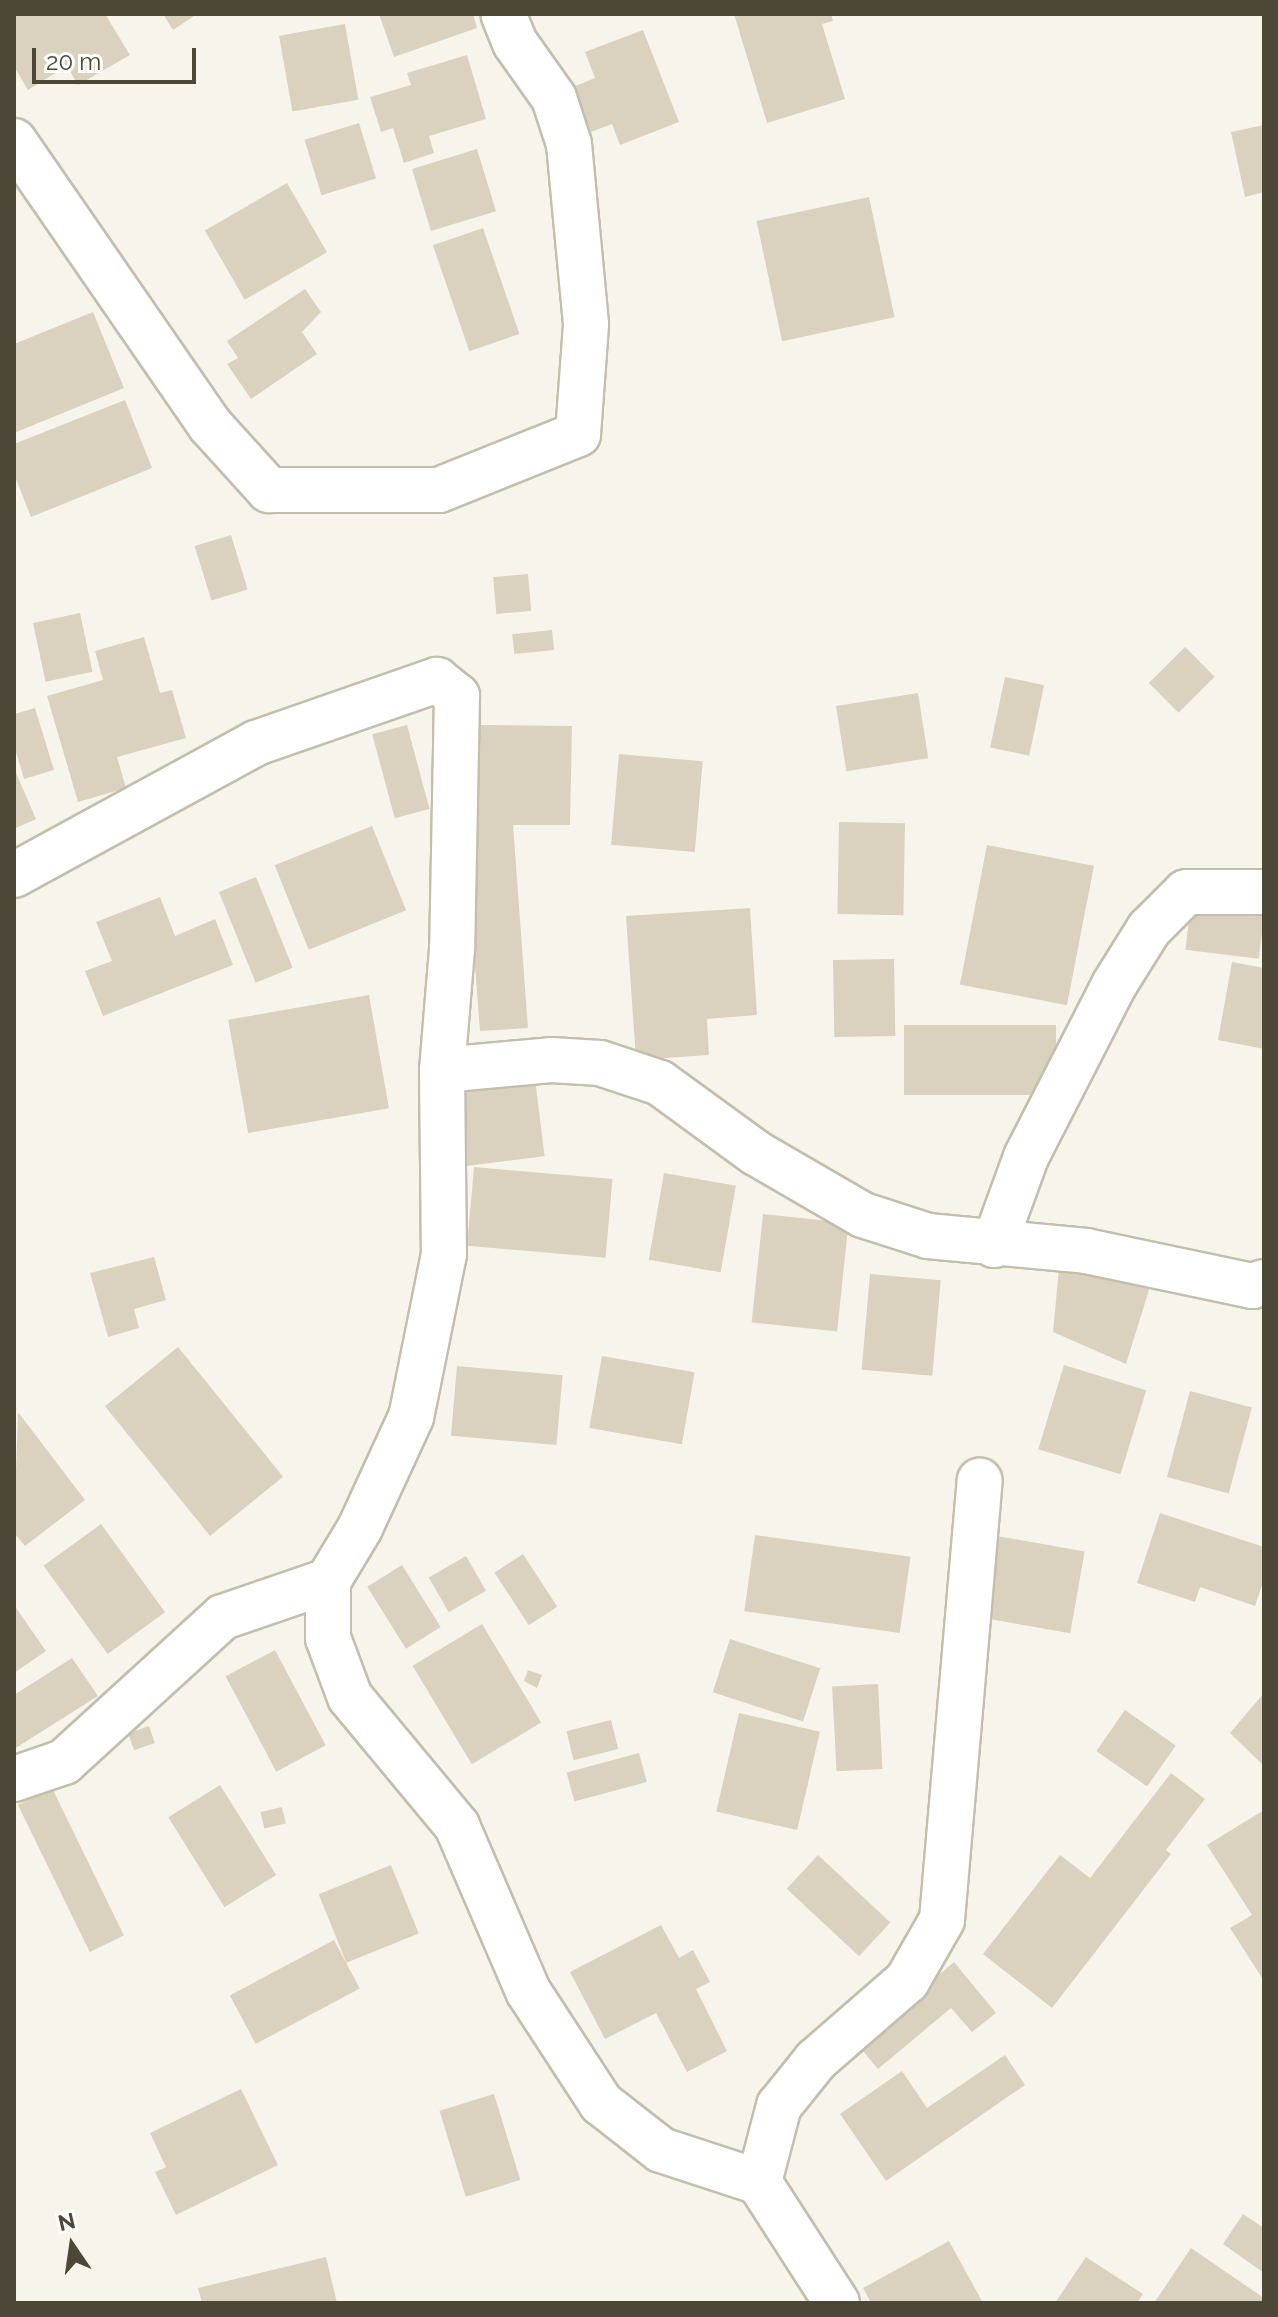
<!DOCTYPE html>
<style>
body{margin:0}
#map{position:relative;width:1278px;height:2317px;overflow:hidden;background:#f7f5eb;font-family:Raleway,sans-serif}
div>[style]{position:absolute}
.building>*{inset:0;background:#dad2bf;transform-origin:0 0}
.roads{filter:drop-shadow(2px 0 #c4beac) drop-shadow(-2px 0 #c4beac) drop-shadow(0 2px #c4beac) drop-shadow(0 -2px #c4beac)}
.minor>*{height:44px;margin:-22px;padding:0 22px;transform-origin:22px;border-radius:22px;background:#fff}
span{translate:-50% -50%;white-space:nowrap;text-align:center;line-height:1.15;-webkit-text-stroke:8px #fff;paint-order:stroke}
.frame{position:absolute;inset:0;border:16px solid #4d4737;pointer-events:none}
.north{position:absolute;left:32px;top:2205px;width:80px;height:80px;-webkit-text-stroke:6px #fff;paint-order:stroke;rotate:347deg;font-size:22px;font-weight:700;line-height:32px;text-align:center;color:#4d4737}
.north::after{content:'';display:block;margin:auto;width:28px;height:36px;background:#4d4737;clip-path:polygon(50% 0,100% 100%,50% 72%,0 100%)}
.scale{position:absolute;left:32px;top:48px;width:164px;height:36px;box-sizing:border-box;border:4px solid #4d4737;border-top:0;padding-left:10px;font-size:24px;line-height:28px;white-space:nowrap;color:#4d4737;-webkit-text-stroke:6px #fff;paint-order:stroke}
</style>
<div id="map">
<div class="building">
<div style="clip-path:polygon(14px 14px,105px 14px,130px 55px,78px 85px,67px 66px,28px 90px,14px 66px)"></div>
<div style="clip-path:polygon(163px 14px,197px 14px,173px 30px)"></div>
<div style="clip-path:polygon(379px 14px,473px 14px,477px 28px,394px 57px)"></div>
<div style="clip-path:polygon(734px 14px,831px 14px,833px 21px,822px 24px,845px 99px,767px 123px)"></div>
<div style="left:345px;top:24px;width:77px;height:67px;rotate:80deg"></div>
<div style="clip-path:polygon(643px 30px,679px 122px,620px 145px,612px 124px,591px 132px,573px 87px,595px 78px,585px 52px)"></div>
<div style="clip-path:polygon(467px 55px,486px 119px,429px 136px,434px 153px,404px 163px,393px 128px,381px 132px,370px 97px,411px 85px,407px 73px)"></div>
<div style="left:359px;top:123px;width:58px;height:57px;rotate:73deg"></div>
<div style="clip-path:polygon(1264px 125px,1264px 192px,1245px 197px,1231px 132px)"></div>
<div style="left:477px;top:149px;width:65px;height:68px;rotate:73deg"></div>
<div style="left:287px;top:183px;width:80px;height:95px;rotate:60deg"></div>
<div style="left:869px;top:197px;width:123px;height:115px;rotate:78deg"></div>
<div style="left:483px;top:228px;width:112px;height:53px;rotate:71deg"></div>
<div style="clip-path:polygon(305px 289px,321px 312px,302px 332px,317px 354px,251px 399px,227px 364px,238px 358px,227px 341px)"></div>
<div style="clip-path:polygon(93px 312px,124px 388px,14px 433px,14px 344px)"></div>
<div style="clip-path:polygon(125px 400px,152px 468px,31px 517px,14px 474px,14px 444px)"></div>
<div style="left:231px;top:535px;width:57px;height:38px;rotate:73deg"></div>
<div style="left:528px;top:574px;width:37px;height:35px;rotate:85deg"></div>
<div style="left:80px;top:613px;width:60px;height:48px;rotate:78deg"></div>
<div style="left:552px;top:630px;width:20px;height:40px;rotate:84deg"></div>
<div style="clip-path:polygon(144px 637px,160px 693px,172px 690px,186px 738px,117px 757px,126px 788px,78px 802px,47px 696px,103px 680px,95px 651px)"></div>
<div style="left:1185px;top:647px;width:42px;height:51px;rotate:45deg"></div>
<div style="left:1005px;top:677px;width:40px;height:72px;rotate:12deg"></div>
<div style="left:918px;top:693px;width:66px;height:83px;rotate:81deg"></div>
<div style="clip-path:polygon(35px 708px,54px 770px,24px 779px,14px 745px,14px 714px)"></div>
<div style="left:407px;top:725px;width:87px;height:36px;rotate:75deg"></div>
<div style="clip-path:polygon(476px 725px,572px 726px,570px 825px,513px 825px,528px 1028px,480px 1031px,464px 825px)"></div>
<div style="left:619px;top:754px;width:84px;height:91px;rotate:5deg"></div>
<div style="clip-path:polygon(14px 768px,36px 819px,14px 829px)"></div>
<div style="left:839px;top:822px;width:66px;height:92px;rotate:1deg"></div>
<div style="left:372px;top:826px;width:91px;height:105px;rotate:68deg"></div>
<div style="left:987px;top:845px;width:109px;height:142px;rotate:11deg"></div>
<div style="left:256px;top:877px;width:98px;height:40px;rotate:68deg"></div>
<div style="clip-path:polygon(160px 897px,175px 936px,215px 919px,233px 965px,103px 1016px,85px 971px,112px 961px,96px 922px)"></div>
<div style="left:1191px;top:904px;width:74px;height:46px;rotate:7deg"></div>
<div style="clip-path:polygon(750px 908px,757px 1015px,707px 1019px,709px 1055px,636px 1060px,626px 916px)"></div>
<div style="left:894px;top:959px;width:77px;height:61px;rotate:89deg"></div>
<div style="clip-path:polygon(1232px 962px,1264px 968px,1264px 1049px,1218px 1040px)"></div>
<div style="left:369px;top:995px;width:115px;height:143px;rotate:80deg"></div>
<div style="left:1056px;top:1025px;width:70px;height:152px;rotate:90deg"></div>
<div style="left:534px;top:1070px;width:87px;height:89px;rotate:83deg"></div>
<div style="left:474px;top:1167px;width:139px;height:79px;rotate:5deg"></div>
<div style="left:664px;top:1173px;width:73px;height:88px;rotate:10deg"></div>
<div style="left:763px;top:1214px;width:86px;height:109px;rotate:6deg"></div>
<div style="clip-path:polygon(154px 1257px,166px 1300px,134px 1309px,139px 1328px,108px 1337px,90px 1273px)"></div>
<div style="clip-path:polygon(1059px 1268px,1153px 1277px,1126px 1364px,1053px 1332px)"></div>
<div style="left:870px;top:1274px;width:71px;height:96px;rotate:5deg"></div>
<div style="left:178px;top:1347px;width:167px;height:94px;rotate:51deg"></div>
<div style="left:602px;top:1356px;width:94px;height:73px;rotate:10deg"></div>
<div style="left:1064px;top:1365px;width:86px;height:88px;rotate:17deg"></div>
<div style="left:457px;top:1366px;width:106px;height:70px;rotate:5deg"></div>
<div style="left:1190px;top:1391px;width:64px;height:89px;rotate:15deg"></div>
<div style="clip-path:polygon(18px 1412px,85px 1500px,25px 1546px,14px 1533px)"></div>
<div style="clip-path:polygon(1160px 1513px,1264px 1547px,1264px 1579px,1255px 1606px,1200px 1587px,1195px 1602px,1137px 1583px)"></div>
<div style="left:101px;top:1524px;width:109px;height:71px;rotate:54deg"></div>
<div style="left:755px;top:1535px;width:157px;height:77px;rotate:8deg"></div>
<div style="left:997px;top:1536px;width:89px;height:83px;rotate:10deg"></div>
<div style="left:523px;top:1554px;width:63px;height:34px;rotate:57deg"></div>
<div style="left:466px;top:1556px;width:40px;height:43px;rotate:60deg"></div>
<div style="left:402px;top:1565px;width:73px;height:41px;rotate:58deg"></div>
<div style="clip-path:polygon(14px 1605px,46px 1651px,14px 1673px)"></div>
<div style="left:482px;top:1624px;width:115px;height:81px;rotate:59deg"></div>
<div style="left:730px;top:1639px;width:95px;height:56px;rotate:18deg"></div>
<div style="left:275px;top:1650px;width:108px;height:56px;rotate:62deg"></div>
<div style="clip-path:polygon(72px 1658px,98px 1696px,14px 1749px,14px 1695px)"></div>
<div style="clip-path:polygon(528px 1670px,542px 1675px,537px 1688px,524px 1681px)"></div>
<div style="left:878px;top:1684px;width:85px;height:46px;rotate:87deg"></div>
<div style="clip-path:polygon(1264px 1693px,1264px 1766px,1230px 1733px)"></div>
<div style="left:1125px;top:1710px;width:62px;height:50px;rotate:35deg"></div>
<div style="left:739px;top:1713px;width:83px;height:101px;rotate:13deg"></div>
<div style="left:611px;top:1720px;width:30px;height:46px;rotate:76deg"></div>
<div style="left:149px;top:1726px;width:18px;height:22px;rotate:71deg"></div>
<div style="left:639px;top:1753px;width:30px;height:75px;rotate:75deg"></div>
<div style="clip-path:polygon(1171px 1773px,1205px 1799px,1166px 1850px,1171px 1854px,1052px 2008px,983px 1954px,1060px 1855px,1090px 1878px)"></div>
<div style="left:220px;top:1785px;width:106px;height:61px;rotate:58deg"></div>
<div style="left:52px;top:1788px;width:164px;height:38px;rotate:64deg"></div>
<div style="left:282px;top:1807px;width:17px;height:22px;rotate:77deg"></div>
<div style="clip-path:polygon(1264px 1810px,1264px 1981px,1230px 1928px,1252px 1915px,1207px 1845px)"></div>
<div style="left:818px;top:1855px;width:99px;height:46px;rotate:43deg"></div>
<div style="left:391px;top:1865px;width:74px;height:78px;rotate:68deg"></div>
<div style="clip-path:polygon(661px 1925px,679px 1958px,693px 1950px,710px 1982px,696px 1989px,727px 2051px,687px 2072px,656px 2013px,605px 2039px,570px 1972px)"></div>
<div style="left:334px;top:1940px;width:55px;height:118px;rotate:62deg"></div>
<div style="clip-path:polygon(954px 1962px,996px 2013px,972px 2032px,951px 2008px,878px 2069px,857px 2044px)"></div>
<div style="clip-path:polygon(1005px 2055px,1025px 2085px,886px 2181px,840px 2114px,902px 2071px,927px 2108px)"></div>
<div style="clip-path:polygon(241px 2089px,278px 2165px,176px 2215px,155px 2172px,166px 2167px,150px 2133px)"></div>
<div style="left:494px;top:2094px;width:90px;height:57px;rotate:73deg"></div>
<div style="clip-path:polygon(1243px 2214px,1264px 2228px,1264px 2273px,1223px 2244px)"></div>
<div style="clip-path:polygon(949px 2241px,983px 2303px,871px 2303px,863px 2288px)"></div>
<div style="clip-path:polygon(1191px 2248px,1264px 2298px,1264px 2303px,1154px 2303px)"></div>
<div style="clip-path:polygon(326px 2257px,337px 2303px,202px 2303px,198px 2288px)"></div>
<div style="clip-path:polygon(1086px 2257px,1143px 2294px,1137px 2303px,1055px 2303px)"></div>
</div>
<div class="roads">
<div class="minor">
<div style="left:14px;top:141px;width:345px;rotate:55.4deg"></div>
<div style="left:210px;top:425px;width:88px;rotate:47.8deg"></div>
<div style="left:269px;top:490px;width:170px"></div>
<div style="left:439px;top:490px;width:150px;rotate:-21.9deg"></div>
<div style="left:578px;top:434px;width:110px;rotate:-85.8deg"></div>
<div style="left:586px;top:324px;width:181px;rotate:-95.4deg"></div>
<div style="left:569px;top:144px;width:48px;rotate:-108.1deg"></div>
<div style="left:554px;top:98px;width:67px;rotate:-125.3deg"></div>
<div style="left:515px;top:43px;width:31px;rotate:-112deg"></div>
<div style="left:14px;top:875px;width:276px;rotate:-28.6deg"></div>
<div style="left:256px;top:743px;width:192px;rotate:-19.2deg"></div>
<div style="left:437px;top:680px;width:26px;rotate:39deg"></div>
<div style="left:457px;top:696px;width:253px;rotate:91.1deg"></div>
<div style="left:452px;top:949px;width:121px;rotate:94.7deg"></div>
<div style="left:442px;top:1070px;width:184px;rotate:89.4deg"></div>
<div style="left:444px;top:1254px;width:166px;rotate:101.4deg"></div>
<div style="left:411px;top:1417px;width:122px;rotate:114.7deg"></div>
<div style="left:360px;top:1528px;width:62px;rotate:121.1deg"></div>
<div style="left:328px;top:1581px;width:57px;rotate:90deg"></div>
<div style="left:328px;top:1638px;width:63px;rotate:69.6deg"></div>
<div style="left:350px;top:1697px;width:168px;rotate:50.3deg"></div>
<div style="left:457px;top:1826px;width:180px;rotate:66.7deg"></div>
<div style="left:528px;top:1991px;width:134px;rotate:56.9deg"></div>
<div style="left:601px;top:2103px;width:76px;rotate:38.1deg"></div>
<div style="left:661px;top:2150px;width:103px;rotate:18.1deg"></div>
<div style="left:759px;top:2182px;width:144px;rotate:57.2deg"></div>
<div style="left:442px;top:1070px;width:109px;rotate:-5.2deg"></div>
<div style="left:551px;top:1060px;width:49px;rotate:3.5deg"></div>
<div style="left:600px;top:1063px;width:63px;rotate:18.4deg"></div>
<div style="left:660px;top:1083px;width:119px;rotate:36.1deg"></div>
<div style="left:756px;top:1153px;width:124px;rotate:30.1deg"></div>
<div style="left:863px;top:1215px;width:68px;rotate:17.9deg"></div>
<div style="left:928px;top:1236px;width:159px;rotate:5.4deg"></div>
<div style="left:1086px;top:1251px;width:170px;rotate:11.9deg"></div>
<div style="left:1252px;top:1286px;width:13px;rotate:-18deg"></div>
<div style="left:994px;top:1245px;width:94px;rotate:-70deg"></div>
<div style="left:1026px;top:1157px;width:193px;rotate:-62.9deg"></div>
<div style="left:1114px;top:985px;width:66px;rotate:-58deg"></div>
<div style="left:1149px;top:929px;width:52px;rotate:-45deg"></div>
<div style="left:1186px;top:892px;width:78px"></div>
<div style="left:14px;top:1779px;width:53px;rotate:-18.8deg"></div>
<div style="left:64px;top:1762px;width:215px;rotate:-42.4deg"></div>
<div style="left:223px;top:1617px;width:111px;rotate:-18.9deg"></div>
<div style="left:759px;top:2182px;width:79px;rotate:-75.3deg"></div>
<div style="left:779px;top:2106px;width:59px;rotate:-51.2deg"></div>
<div style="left:816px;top:2060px;width:121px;rotate:-41deg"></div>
<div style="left:907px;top:1981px;width:70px;rotate:-60.2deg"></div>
<div style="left:942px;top:1920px;width:441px;rotate:-85.1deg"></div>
</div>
</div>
<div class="frame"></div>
<div class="north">N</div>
<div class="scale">20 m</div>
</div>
